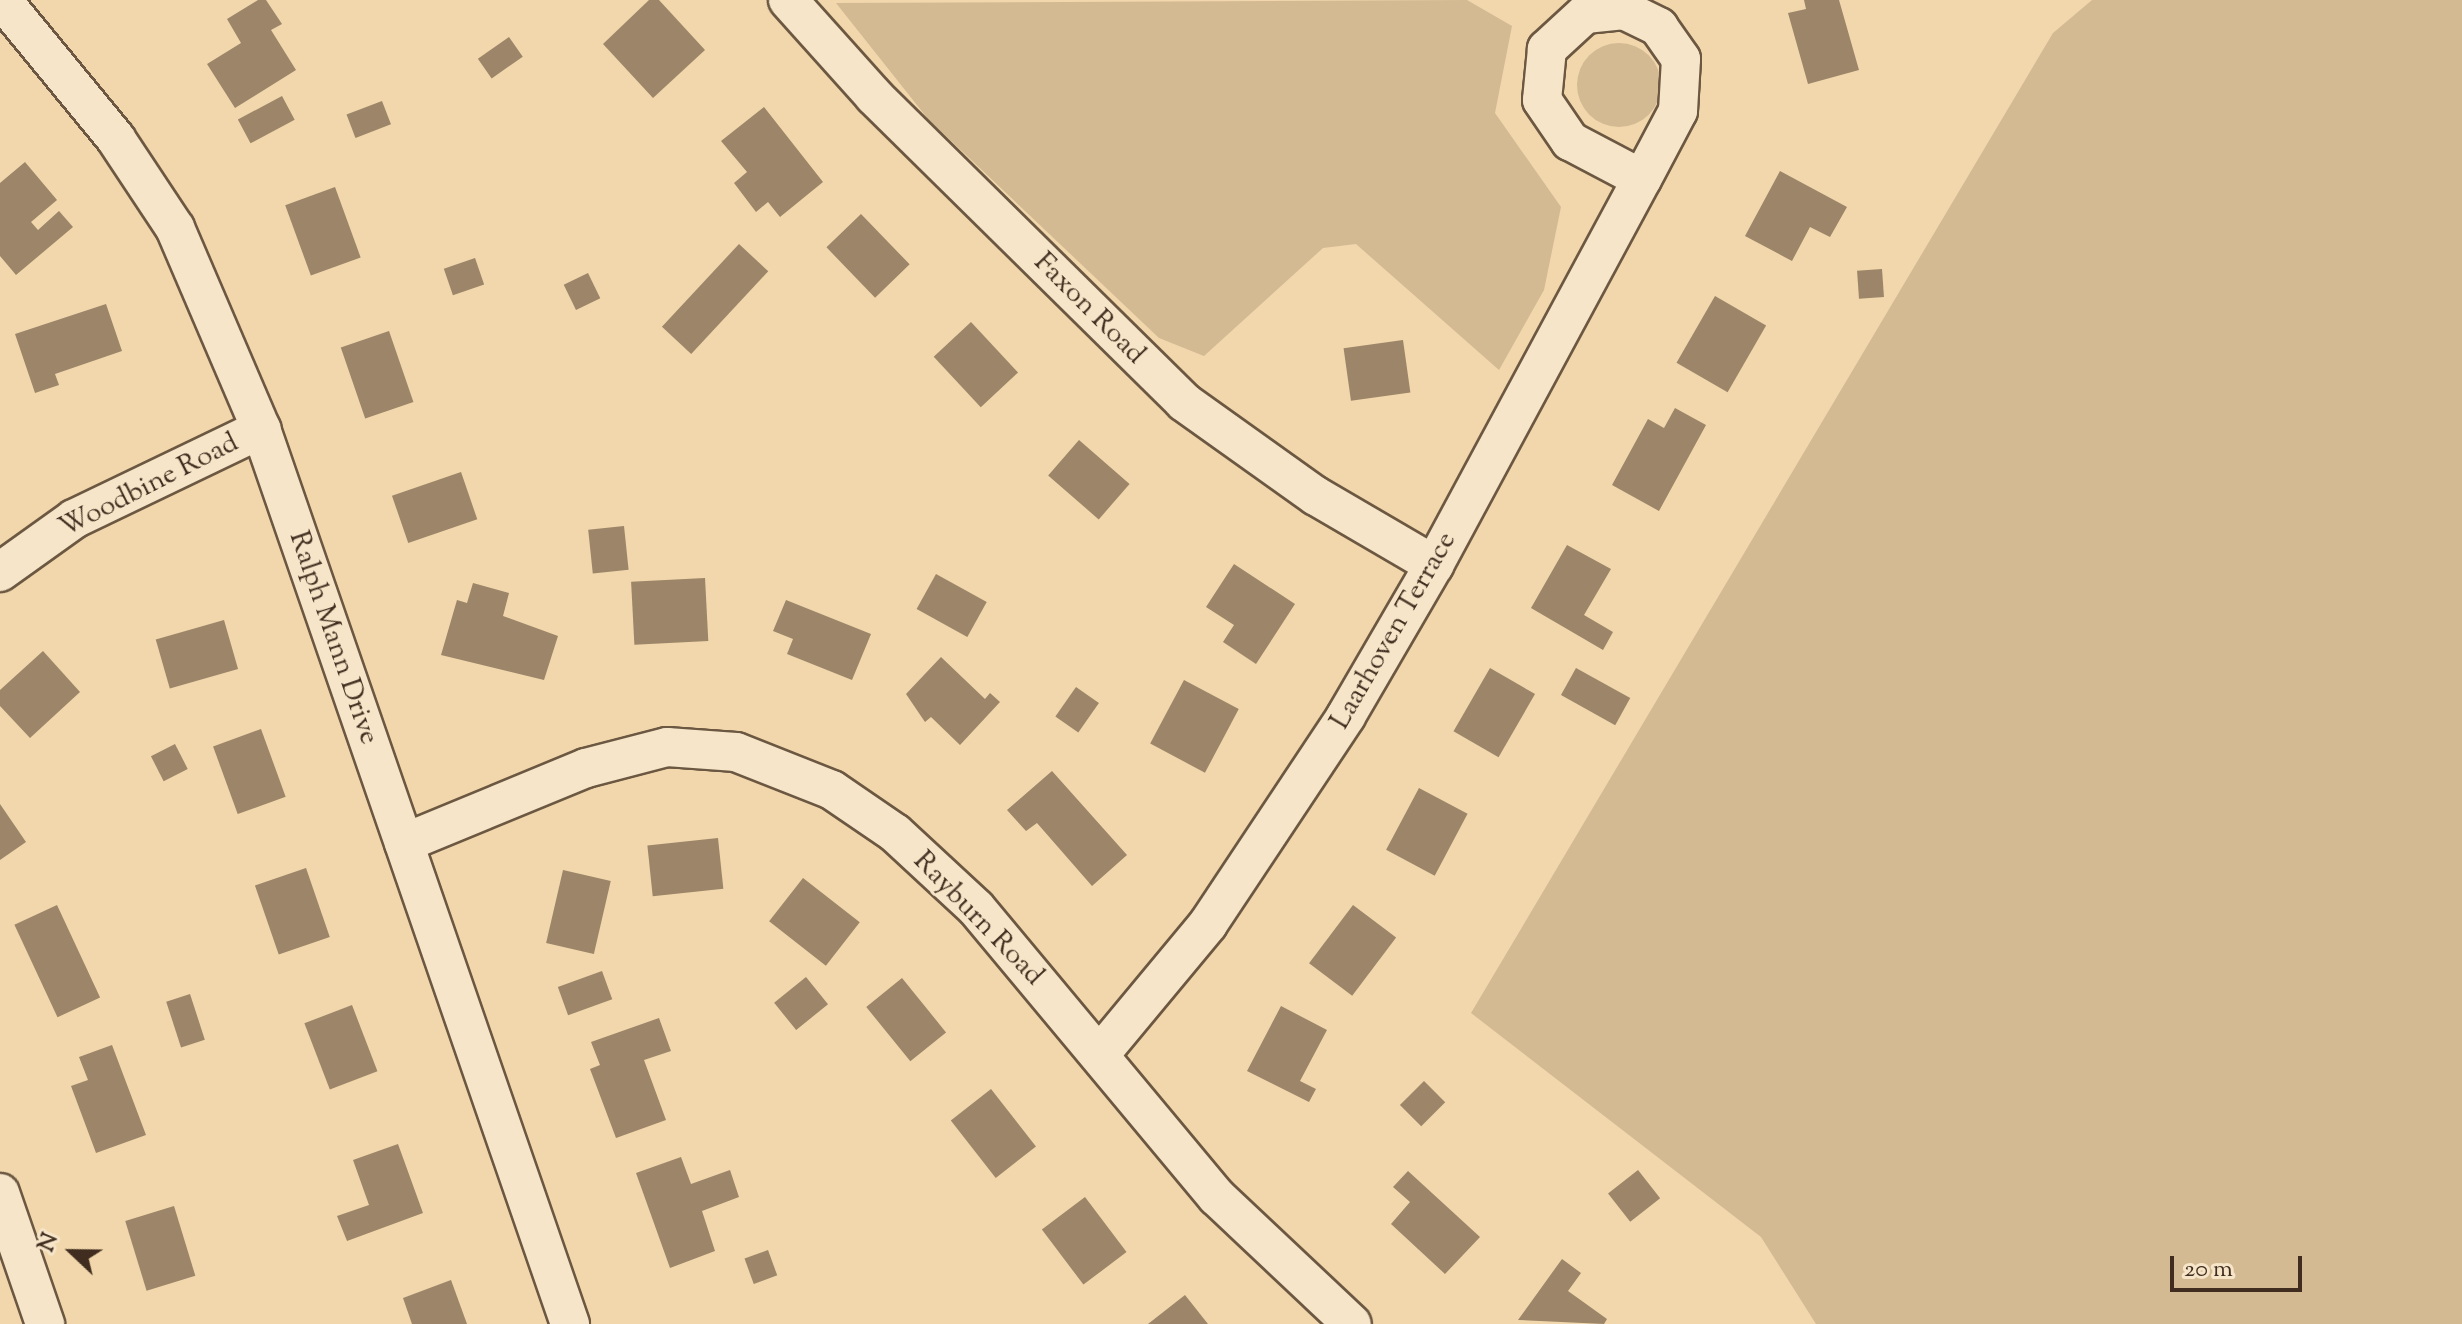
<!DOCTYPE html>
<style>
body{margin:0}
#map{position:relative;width:2462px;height:1324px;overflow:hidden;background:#f1d7ab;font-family:"Sorts Mill Goudy",serif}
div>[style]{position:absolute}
.green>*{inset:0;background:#d3ba93}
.round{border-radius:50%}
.building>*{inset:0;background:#9c8568;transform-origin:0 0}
.roads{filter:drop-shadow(2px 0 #6c5842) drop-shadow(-2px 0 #6c5842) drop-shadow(0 2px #6c5842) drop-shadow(0 -2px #6c5842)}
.street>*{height:38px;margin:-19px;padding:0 19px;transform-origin:19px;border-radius:19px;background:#f6e5c8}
span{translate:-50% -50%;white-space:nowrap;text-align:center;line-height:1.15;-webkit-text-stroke:6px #f6e5c8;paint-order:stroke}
.street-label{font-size:28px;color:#402d1f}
.north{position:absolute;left:32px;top:1212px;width:80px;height:80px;-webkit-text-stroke:6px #f6e5c8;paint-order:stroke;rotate:292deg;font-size:22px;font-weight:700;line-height:32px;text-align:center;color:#402d1f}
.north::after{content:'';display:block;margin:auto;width:28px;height:36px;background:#402d1f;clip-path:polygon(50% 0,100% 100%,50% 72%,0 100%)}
.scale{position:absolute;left:2170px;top:1256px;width:132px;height:36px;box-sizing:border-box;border:4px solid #402d1f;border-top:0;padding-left:10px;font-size:24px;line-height:28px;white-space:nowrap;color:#402d1f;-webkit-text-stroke:6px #f6e5c8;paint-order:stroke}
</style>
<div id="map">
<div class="green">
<div style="clip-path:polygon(1467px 0,1512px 26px,1495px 113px,1561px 207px,1544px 290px,1499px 370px,1356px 244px,1323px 248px,1204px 356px,1159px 338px,928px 119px,836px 3px)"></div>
<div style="clip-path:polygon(2092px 0,2462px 0,2462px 1324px,1816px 1324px,1761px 1237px,1471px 1013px,2053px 33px)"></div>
<div class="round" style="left:1577px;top:43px;width:84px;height:84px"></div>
</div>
<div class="building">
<div style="clip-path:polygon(258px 0,266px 0,282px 24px,271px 30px,296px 70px,235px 108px,207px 64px,241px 43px,227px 19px)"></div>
<div style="clip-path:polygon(649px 0,659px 0,705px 50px,653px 98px,603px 44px)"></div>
<div style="clip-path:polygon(1804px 0,1839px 0,1859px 70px,1808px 84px,1788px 13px,1806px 9px)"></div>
<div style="left:509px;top:37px;width:24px;height:38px;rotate:55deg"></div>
<div style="left:282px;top:96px;width:27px;height:50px;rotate:62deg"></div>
<div style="left:382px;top:101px;width:25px;height:38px;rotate:69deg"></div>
<div style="clip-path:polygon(764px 107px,823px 182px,780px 217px,768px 202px,756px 212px,734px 183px,747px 172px,721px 141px)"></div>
<div style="clip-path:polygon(25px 162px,57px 200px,31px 222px,38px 230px,59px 211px,73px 227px,16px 275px,0 256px,0 183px)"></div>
<div style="clip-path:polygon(1780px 171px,1847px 207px,1830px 237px,1810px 227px,1792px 261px,1745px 236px)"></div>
<div style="left:335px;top:187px;width:75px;height:53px;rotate:70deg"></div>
<div style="left:861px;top:214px;width:70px;height:48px;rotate:46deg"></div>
<div style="left:739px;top:244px;width:40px;height:113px;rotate:43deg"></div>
<div style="left:475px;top:258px;width:28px;height:33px;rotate:71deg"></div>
<div style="left:1882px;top:269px;width:28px;height:25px;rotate:86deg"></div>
<div style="left:588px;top:273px;width:28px;height:27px;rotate:64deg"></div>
<div style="left:1715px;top:296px;width:59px;height:77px;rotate:30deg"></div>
<div style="clip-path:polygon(106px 304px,122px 351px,55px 374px,59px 385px,35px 393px,15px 334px)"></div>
<div style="left:971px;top:322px;width:69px;height:51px;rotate:47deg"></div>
<div style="left:389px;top:331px;width:75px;height:51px;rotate:71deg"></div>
<div style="left:1403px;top:340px;width:53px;height:60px;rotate:82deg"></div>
<div style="clip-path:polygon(1675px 408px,1706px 425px,1659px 511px,1612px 485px,1648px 419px,1664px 428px)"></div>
<div style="left:1079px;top:440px;width:67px;height:47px;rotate:41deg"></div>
<div style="left:461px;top:472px;width:50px;height:73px;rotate:71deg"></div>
<div style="left:624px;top:526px;width:44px;height:36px;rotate:84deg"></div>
<div style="clip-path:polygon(1567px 545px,1611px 569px,1584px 615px,1613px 632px,1603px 650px,1531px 608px)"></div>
<div style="clip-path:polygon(1234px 564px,1295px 604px,1256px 664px,1223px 642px,1234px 625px,1206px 607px)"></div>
<div style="left:936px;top:574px;width:58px;height:40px;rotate:29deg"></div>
<div style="left:705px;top:578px;width:63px;height:74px;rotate:87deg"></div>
<div style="clip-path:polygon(473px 583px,509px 593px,503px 616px,558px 636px,544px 680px,441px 655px,457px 600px,467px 603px)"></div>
<div style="clip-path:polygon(786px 600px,871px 634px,852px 680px,787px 654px,793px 639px,773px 631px)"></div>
<div style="left:224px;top:620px;width:51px;height:71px;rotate:74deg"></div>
<div style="clip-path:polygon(43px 651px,80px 692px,30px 738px,0 706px,0 690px)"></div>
<div style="clip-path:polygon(941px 657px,985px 699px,990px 693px,1000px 702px,960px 745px,931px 717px,925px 722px,906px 694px)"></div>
<div style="left:1490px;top:668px;width:52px;height:73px;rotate:30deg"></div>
<div style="left:1576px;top:668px;width:62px;height:31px;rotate:29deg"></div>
<div style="left:1184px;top:680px;width:62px;height:72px;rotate:28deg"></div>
<div style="left:1076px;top:687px;width:28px;height:36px;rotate:35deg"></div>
<div style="left:261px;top:729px;width:72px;height:51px;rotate:70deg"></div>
<div style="left:175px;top:744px;width:28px;height:27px;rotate:63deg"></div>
<div style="clip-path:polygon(1052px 771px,1127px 855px,1092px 886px,1037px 823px,1026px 831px,1007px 810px)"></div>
<div style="left:1419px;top:788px;width:55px;height:70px;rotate:28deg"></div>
<div style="clip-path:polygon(0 804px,26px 842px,0 860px)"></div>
<div style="left:718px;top:838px;width:51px;height:71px;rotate:84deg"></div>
<div style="left:306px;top:868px;width:73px;height:54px;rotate:71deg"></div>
<div style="left:563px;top:870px;width:49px;height:75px;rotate:13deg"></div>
<div style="left:803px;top:878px;width:72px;height:55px;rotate:38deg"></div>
<div style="left:57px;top:905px;width:102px;height:47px;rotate:65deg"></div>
<div style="left:1353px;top:905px;width:54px;height:73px;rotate:37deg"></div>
<div style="left:602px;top:971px;width:30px;height:47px;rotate:70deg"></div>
<div style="left:806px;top:977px;width:35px;height:41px;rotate:51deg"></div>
<div style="left:902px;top:978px;width:70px;height:46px;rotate:51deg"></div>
<div style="left:190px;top:994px;width:48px;height:25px;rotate:72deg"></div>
<div style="left:352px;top:1005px;width:71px;height:51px;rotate:69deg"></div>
<div style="clip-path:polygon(1281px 1006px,1327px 1030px,1300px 1081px,1316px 1089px,1309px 1102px,1247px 1071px)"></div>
<div style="clip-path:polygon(659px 1018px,671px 1051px,644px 1060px,666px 1120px,616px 1138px,590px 1069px,600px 1065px,591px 1042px)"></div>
<div style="clip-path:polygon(112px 1045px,146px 1135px,96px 1153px,71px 1086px,88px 1080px,79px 1057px)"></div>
<div style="left:1424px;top:1081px;width:30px;height:34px;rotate:45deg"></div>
<div style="left:991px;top:1089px;width:73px;height:51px;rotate:52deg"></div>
<div style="clip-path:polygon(398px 1144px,423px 1213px,347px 1241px,337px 1216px,369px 1205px,353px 1160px)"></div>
<div style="clip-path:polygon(681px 1157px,691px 1184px,730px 1170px,739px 1197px,702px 1211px,715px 1251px,670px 1268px,636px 1173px)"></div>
<div style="left:1638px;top:1170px;width:36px;height:38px;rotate:52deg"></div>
<div style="clip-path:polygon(1408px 1171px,1480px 1237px,1445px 1274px,1391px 1224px,1410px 1202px,1393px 1187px)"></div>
<div style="left:1085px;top:1197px;width:69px;height:54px;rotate:53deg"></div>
<div style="left:174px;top:1206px;width:73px;height:51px;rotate:73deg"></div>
<div style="left:768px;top:1250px;width:27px;height:25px;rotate:70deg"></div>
<div style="clip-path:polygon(1562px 1259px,1581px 1273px,1568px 1291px,1607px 1319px,1604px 1324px,1518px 1320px)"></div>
<div style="clip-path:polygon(451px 1280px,467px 1324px,412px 1324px,403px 1298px)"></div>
<div style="clip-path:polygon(1185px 1295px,1208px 1324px,1148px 1324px)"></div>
</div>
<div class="roads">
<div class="street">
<div style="left:2px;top:0;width:180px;rotate:50.6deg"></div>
<div style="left:116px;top:139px;width:107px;rotate:56.5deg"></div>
<div style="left:175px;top:228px;width:219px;rotate:66.8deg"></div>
<div style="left:261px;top:429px;width:947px;rotate:70.95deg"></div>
<div style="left:788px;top:0;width:129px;rotate:48.1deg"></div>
<div style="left:874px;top:96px;width:436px;rotate:44.6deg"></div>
<div style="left:1184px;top:402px;width:162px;rotate:35.5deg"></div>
<div style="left:1316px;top:496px;width:137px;rotate:30.3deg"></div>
<div style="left:0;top:572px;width:91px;rotate:-35.6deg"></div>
<div style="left:74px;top:519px;width:208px;rotate:-25.7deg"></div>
<div style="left:404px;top:843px;width:197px;rotate:-22.4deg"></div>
<div style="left:586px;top:768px;width:84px;rotate:-14.5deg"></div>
<div style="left:667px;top:747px;width:69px;rotate:4.1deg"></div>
<div style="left:736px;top:752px;width:103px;rotate:21.6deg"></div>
<div style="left:832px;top:790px;width:76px;rotate:34.3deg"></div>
<div style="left:895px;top:833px;width:110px;rotate:42.8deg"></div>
<div style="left:976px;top:908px;width:376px;rotate:50.2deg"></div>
<div style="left:1217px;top:1197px;width:185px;rotate:43.3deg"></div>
<div style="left:1101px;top:1053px;width:168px;rotate:-50.3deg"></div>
<div style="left:1208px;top:924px;width:250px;rotate:-56.4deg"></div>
<div style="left:1346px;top:716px;width:175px;rotate:-59.8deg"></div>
<div style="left:1434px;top:565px;width:438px;rotate:-61.7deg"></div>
<div style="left:1642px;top:179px;width:77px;rotate:-62.1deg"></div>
<div style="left:1678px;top:111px;width:52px;rotate:-86.7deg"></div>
<div style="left:1681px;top:59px;width:39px;rotate:-125deg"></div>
<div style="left:1659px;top:27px;width:39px;rotate:-154deg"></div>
<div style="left:1624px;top:10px;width:39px;rotate:174deg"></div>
<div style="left:1585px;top:14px;width:52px;rotate:137.4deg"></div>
<div style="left:1547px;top:49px;width:51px;rotate:95.6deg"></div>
<div style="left:1542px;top:100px;width:50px;rotate:55.7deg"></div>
<div style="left:1570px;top:141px;width:81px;rotate:27.8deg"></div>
<div style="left:0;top:1193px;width:139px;rotate:71deg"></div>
</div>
</div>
<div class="street-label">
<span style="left:1089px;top:309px;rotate:45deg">Faxon Road</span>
<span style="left:149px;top:486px;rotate:-27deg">Woodbine Road</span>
<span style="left:1394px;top:631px;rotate:-60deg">Laarhoven Terrace</span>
<span style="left:333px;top:638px;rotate:71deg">Ralph Mann Drive</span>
<span style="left:978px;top:919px;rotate:46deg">Rayburn Road</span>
</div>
<div class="north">N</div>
<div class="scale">20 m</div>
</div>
